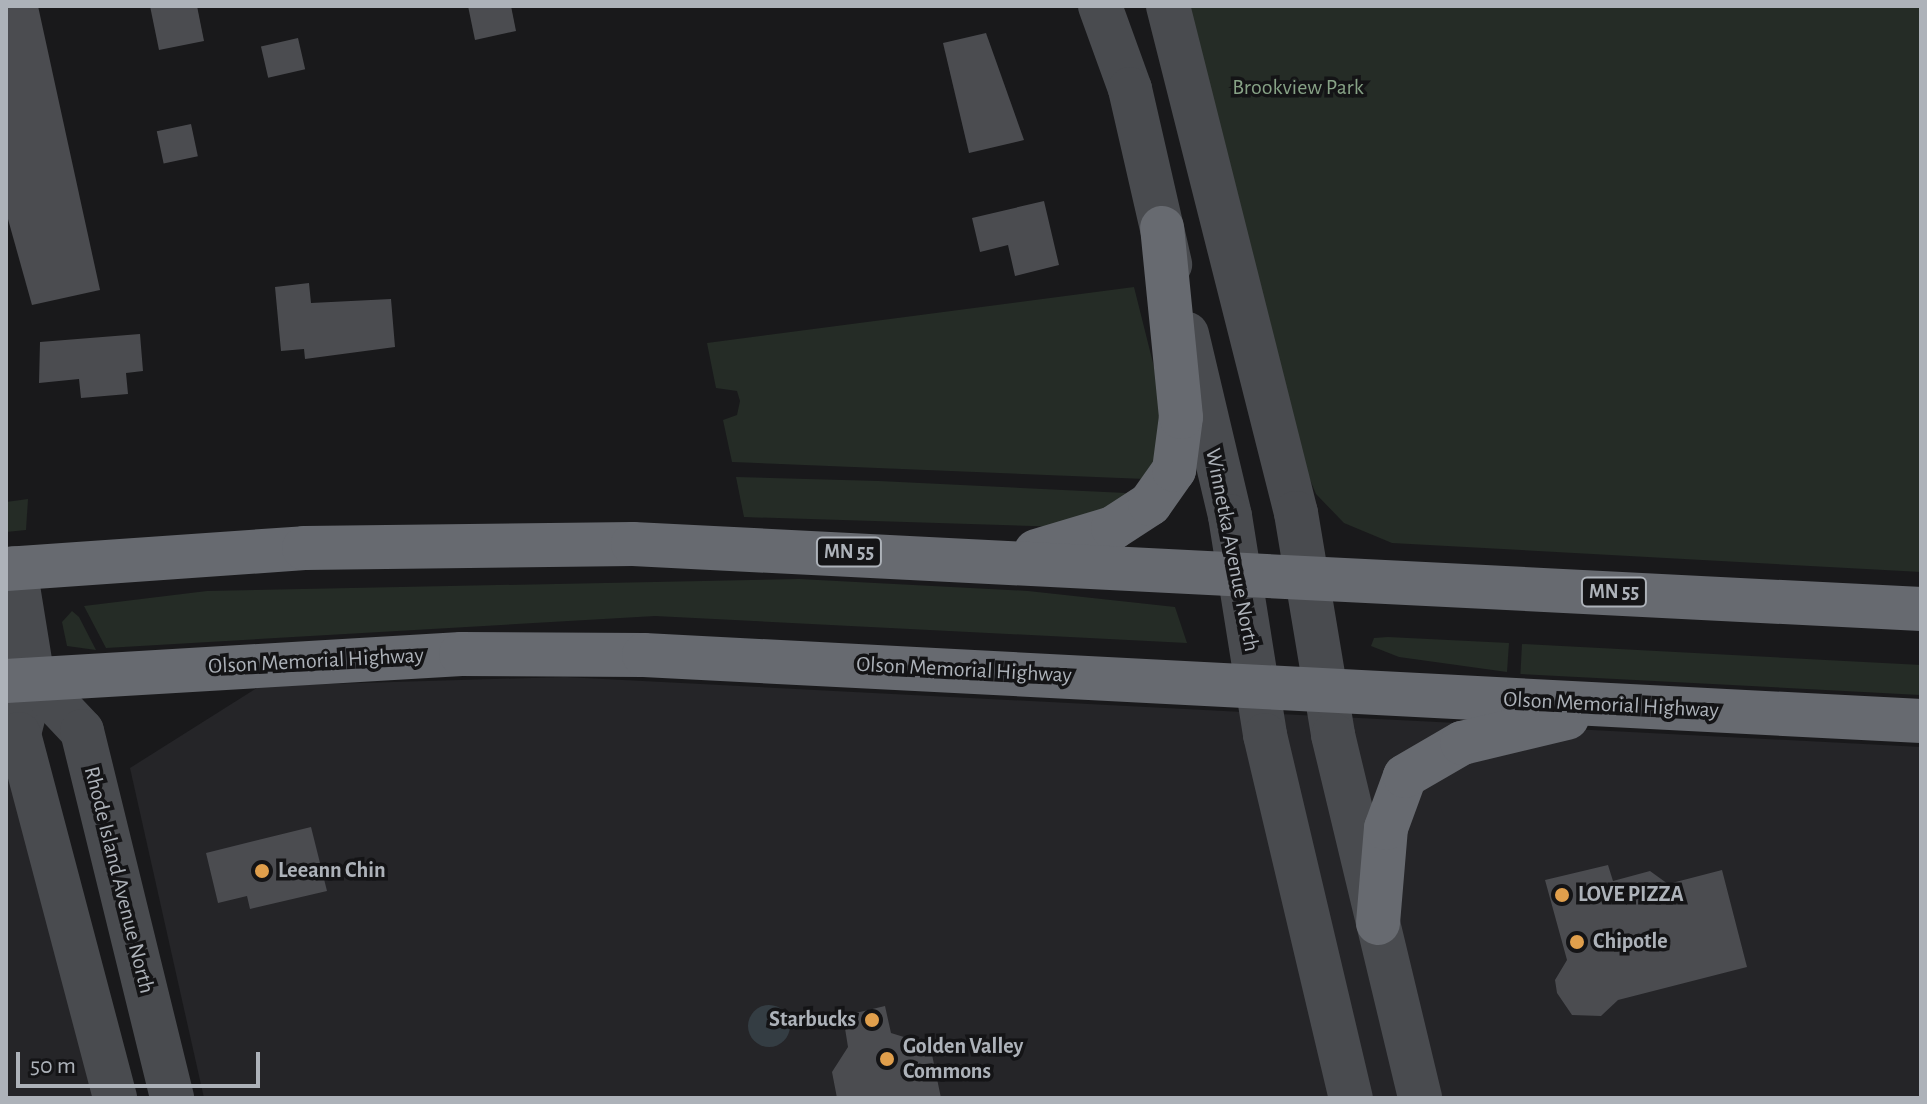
<!DOCTYPE html>
<style>
body{margin:0}
#map{position:relative;width:1927px;height:1104px;overflow:hidden;background:#19191b;font-family:"Alegreya Sans",sans-serif}
div>[style]{position:absolute}
.built>*{inset:0;background:#252528}
.green>*{inset:0;background:#252c26;transform-origin:0 0}
.water>*{inset:0;background:#343d43}
.round{border-radius:50%}
.building>*{inset:0;background:#4b4c50;transform-origin:0 0}
.secondary>*{height:44px;margin:-22px;padding:0 22px;transform-origin:22px;border-radius:22px;background:#494b4f}
.highway>*{height:44px;margin:-22px;padding:0 22px;transform-origin:22px;border-radius:22px;background:#676a70}
.dots>*{width:22px;height:22px;translate:-50% -50%;box-sizing:border-box;border:4px solid #141416;border-radius:50%}
span{translate:-50% -50%;white-space:nowrap;text-align:center;line-height:1.15;-webkit-text-stroke:7px #141416;paint-order:stroke}
.shield-label span{padding:2px 6px;background:#141416;border:2px solid;border-radius:6px;-webkit-text-stroke-width:0}
.shield-label{font-size:20px;color:#adb2b9;font-weight:700}
.park-label{font-size:22px;color:#87a286}
.street-label{font-size:22px;color:#adb2b9}
.poi-label{font-size:22px;color:#adb2b9;font-weight:700}
.left{translate:0 -50%;text-align:left}
.right{translate:-100% -50%;text-align:right}
.frame{position:absolute;inset:0;border:8px solid #adb2b9;pointer-events:none}
.scale{position:absolute;left:16px;top:1052px;width:244px;height:36px;box-sizing:border-box;border:4px solid #adb2b9;border-top:0;padding-left:10px;font-size:24px;line-height:28px;white-space:nowrap;color:#adb2b9;-webkit-text-stroke:6px #141416;paint-order:stroke}
</style>
<div id="map">
<div class="built">
<div style="clip-path:polygon(565px 677px,1921px 747px,1921px 1098px,204px 1098px,130px 768px,260px 686px)"></div>
<div style="clip-path:polygon(6px 772px,10px 777px,98px 1098px,6px 1098px)"></div>
</div>
<div class="green">
<div style="clip-path:polygon(1186px 6px,1921px 6px,1921px 572px,1392px 543px,1344px 523px,1316px 494px,1303px 463px)"></div>
<div style="clip-path:polygon(1134px 287px,1156px 375px,1162px 446px,1145px 479px,732px 462px,723px 420px,737px 415px,740px 401px,737px 391px,716px 388px,707px 343px)"></div>
<div style="clip-path:polygon(736px 477px,879px 481px,1126px 493px,1120px 504px,1064px 527px,744px 517px)"></div>
<div style="clip-path:polygon(28px 499px,26px 530px,6px 532px,6px 502px)"></div>
<div style="clip-path:polygon(799px 579px,1028px 591px,1175px 607px,1187px 643px,655px 616px,106px 648px,84px 606px,207px 591px)"></div>
<div style="clip-path:polygon(72px 611px,79px 617px,96px 650px,67px 646px,62px 622px)"></div>
<div style="clip-path:polygon(1388px 637px,1509px 643px,1507px 672px,1399px 657px,1371px 646px,1374px 638px)"></div>
<div style="left:1522px;top:644px;width:400px;height:30px;rotate:3deg"></div>
</div>
<div class="water">
<div class="round" style="left:748px;top:1005px;width:42px;height:42px"></div>
</div>
<div class="building">
<div style="clip-path:polygon(6px 6px,38px 6px,100px 290px,32px 305px,6px 212px)"></div>
<div style="clip-path:polygon(150px 6px,197px 6px,204px 41px,159px 50px)"></div>
<div style="clip-path:polygon(468px 6px,511px 6px,516px 31px,475px 40px)"></div>
<div style="clip-path:polygon(986px 33px,1024px 140px,969px 153px,943px 43px)"></div>
<div style="left:298px;top:38px;width:32px;height:38px;rotate:77deg"></div>
<div style="left:191px;top:124px;width:33px;height:35px;rotate:78deg"></div>
<div style="clip-path:polygon(1044px 201px,1059px 265px,1015px 276px,1008px 245px,980px 252px,972px 218px)"></div>
<div style="clip-path:polygon(309px 283px,311px 303px,391px 299px,395px 347px,305px 359px,304px 349px,281px 351px,275px 287px)"></div>
<div style="clip-path:polygon(140px 334px,143px 371px,126px 373px,128px 394px,81px 398px,79px 379px,39px 383px,40px 342px)"></div>
<div style="clip-path:polygon(311px 827px,327px 891px,250px 909px,247px 896px,218px 903px,206px 853px)"></div>
<div style="clip-path:polygon(1608px 865px,1613px 881px,1650px 871px,1668px 884px,1722px 870px,1747px 967px,1618px 1000px,1601px 1016px,1572px 1015px,1557px 993px,1555px 980px,1567px 960px,1545px 880px)"></div>
<div style="clip-path:polygon(885px 1006px,891px 1033px,930px 1045px,941px 1098px,837px 1098px,832px 1072px,848px 1047px,843px 1016px)"></div>
</div>
<div class="secondary">
<div style="left:1100px;top:6px;width:88px;rotate:70.1deg"></div>
<div style="left:1130px;top:89px;width:180px;rotate:77.1deg"></div>
<div style="left:1168px;top:6px;width:523px;rotate:75.83deg"></div>
<div style="left:1296px;top:513px;width:225px;rotate:80.5deg"></div>
<div style="left:1333px;top:735px;width:373px;rotate:76.5deg"></div>
<div style="left:1187px;top:334px;width:187px;rotate:76.7deg"></div>
<div style="left:1230px;top:516px;width:222px;rotate:80.9deg"></div>
<div style="left:1265px;top:735px;width:373px;rotate:76.7deg"></div>
<div style="left:15px;top:568px;width:112px;rotate:80.8deg"></div>
<div style="left:33px;top:679px;width:57px;rotate:104.3deg"></div>
<div style="left:19px;top:734px;width:376px;rotate:75.2deg"></div>
<div style="left:33px;top:679px;width:71px;rotate:46.7deg"></div>
<div style="left:82px;top:731px;width:378px;rotate:76.2deg"></div>
</div>
<div class="highway">
<div style="left:1036px;top:551px;width:80px;rotate:-16.6deg"></div>
<div style="left:1113px;top:528px;width:44px;rotate:-33deg"></div>
<div style="left:1150px;top:504px;width:42px;rotate:-54.8deg"></div>
<div style="left:1174px;top:470px;width:53px;rotate:-82.5deg"></div>
<div style="left:1181px;top:417px;width:190px;rotate:-95.7deg"></div>
<div style="left:6px;top:569px;width:299px;rotate:-4deg"></div>
<div style="left:304px;top:548px;width:329px;rotate:-0.7deg"></div>
<div style="left:633px;top:544px;width:1290px;rotate:2.89deg"></div>
<div style="left:6px;top:681px;width:456px;rotate:-3.4deg"></div>
<div style="left:461px;top:654px;width:183px;rotate:0.3deg"></div>
<div style="left:644px;top:655px;width:1279px;rotate:2.96deg"></div>
<div style="left:1378px;top:923px;width:95px;rotate:-85.2deg"></div>
<div style="left:1386px;top:828px;width:55px;rotate:-69.9deg"></div>
<div style="left:1405px;top:776px;width:66px;rotate:-30.1deg"></div>
<div style="left:1462px;top:743px;width:108px;rotate:-13.4deg"></div>
</div>
<div class="dots">
<div style="left:262px;top:871px;background:#e09f4c"></div>
<div style="left:1562px;top:895px;background:#e09f4c"></div>
<div style="left:1577px;top:942px;background:#e09f4c"></div>
<div style="left:872px;top:1020px;background:#e09f4c"></div>
<div style="left:887px;top:1059px;background:#e09f4c"></div>
</div>
<div class="shield-label">
<span style="left:849px;top:552px">MN 55</span>
<span style="left:1614px;top:592px">MN 55</span>
</div>
<div class="park-label">
<span style="left:1298px;top:88px">Brookview Park</span>
</div>
<div class="street-label">
<span style="left:1232px;top:550px;rotate:79deg">Winnetka Avenue North</span>
<span style="left:316px;top:661px;rotate:-3deg">Olson Memorial Highway</span>
<span style="left:964px;top:670px;rotate:3deg">Olson Memorial Highway</span>
<span style="left:1611px;top:705px;rotate:3deg">Olson Memorial Highway</span>
<span style="left:119px;top:880px;rotate:76deg">Rhode Island Avenue North</span>
</div>
<div class="poi-label">
<span class="left" style="left:278px;top:871px">Leeann Chin</span>
<span class="left" style="left:1578px;top:895px">LOVE PIZZA</span>
<span class="left" style="left:1593px;top:942px">Chipotle</span>
<span class="right" style="left:856px;top:1020px">Starbucks</span>
<span class="left" style="left:903px;top:1059px">Golden Valley<br>Commons</span>
</div>
<div class="frame"></div>
<div class="scale">50 m</div>
</div>
